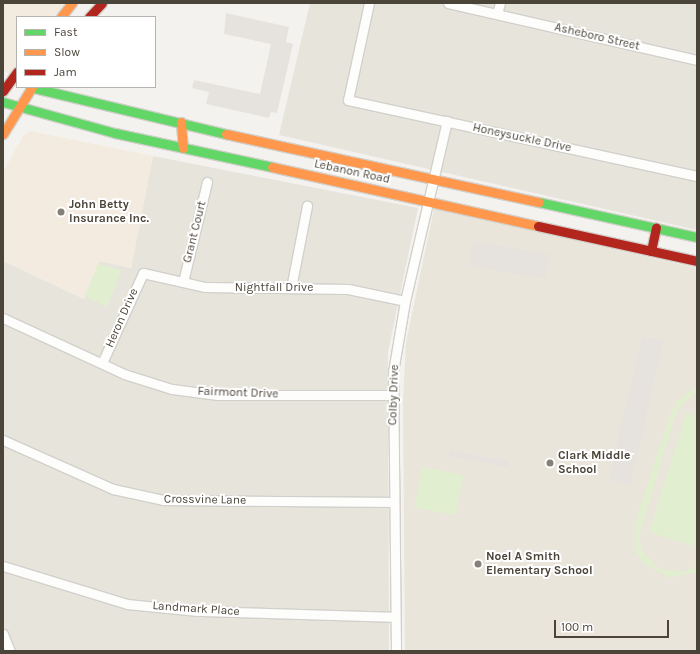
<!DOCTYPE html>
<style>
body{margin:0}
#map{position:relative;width:700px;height:654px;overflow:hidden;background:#f4f2ee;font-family:Karla,sans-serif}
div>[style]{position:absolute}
.residential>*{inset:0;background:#e7e4dc}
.commercial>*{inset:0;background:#f3ebdf}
.education>*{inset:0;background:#eae5da}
.green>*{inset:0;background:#e1eecf;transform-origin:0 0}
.parking>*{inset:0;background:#e6e3df;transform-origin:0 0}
.roads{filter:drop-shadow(1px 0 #d2d0cb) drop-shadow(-1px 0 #d2d0cb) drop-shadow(0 1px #d2d0cb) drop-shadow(0 -1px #d2d0cb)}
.street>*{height:9px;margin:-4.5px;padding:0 4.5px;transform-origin:4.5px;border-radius:4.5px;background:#fdfdfc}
.fast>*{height:9px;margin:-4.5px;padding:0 4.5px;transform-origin:4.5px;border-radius:4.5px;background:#63d668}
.slow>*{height:9px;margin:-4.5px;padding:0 4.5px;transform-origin:4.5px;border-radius:4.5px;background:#ff974d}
.jam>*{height:9px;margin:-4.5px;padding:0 4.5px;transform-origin:4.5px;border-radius:4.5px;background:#b3261e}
.dots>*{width:11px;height:11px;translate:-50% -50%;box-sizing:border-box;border:2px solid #fff;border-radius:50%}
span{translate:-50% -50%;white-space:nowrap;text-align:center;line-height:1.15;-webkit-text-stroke:4px #fff;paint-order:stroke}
.street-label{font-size:12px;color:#4b4439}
.poi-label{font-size:12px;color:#4b4439;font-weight:700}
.left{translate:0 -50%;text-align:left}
.frame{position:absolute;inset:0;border:4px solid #4b4439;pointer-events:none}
.legend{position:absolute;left:16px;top:16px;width:140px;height:72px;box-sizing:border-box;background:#fff;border:1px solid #b7b4b0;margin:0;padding:5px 7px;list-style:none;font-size:12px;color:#4b4439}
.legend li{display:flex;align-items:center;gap:8px;height:20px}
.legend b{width:20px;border:1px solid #b7b4b0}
.scale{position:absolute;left:554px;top:620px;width:115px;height:18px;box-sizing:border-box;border:2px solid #4b4439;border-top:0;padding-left:5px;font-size:12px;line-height:14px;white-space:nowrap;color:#4b4439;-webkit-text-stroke:3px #fff;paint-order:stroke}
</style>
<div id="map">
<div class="residential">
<div style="clip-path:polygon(310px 3px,697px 3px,697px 230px,279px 135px)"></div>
<div style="clip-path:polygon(153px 156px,418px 208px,388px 352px,389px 651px,3px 651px,3px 261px,84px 299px,100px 261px,131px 268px)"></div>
</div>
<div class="commercial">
<div style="clip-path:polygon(3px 3px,65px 3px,54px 17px,17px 17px,17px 64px,9px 74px,3px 70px)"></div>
<div style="clip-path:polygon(30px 131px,153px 156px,131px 268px,100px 261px,84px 299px,3px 261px,3px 172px,23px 136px)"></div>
</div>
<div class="education">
<div style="clip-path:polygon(434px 209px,697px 268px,697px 651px,405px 651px,403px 401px,406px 342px)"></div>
</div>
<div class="green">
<div style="clip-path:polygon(98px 264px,121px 270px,107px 307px,85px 296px)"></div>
<div style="clip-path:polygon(697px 387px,697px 392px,681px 405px,675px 416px,639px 537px,642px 550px,659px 569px,684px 572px,697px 566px,697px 572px,670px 578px,644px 564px,636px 552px,635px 523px,670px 414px,677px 401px)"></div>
<div style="clip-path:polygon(686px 413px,697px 417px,697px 547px,649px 532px)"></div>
<div style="left:422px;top:467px;width:42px;height:41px;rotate:11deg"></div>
</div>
<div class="parking">
<div style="clip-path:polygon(226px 13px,289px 27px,286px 42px,293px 44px,277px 113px,271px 112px,269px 118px,206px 104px,209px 92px,192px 88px,194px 80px,260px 94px,271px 44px,224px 34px)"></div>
<div style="left:473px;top:241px;width:77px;height:25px;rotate:10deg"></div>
<div style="left:642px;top:336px;width:22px;height:148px;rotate:13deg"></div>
<div style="clip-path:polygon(450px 451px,509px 461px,508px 467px,449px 456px)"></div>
</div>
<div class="roads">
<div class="street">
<div style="left:369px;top:3px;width:99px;rotate:102.2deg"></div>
<div style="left:348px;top:100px;width:357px;rotate:12.3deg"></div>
<div style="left:448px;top:3px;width:255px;rotate:12.9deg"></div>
<div style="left:497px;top:14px;width:11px;rotate:-75deg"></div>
<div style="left:183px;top:282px;width:103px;rotate:-76.5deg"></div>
<div style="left:291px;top:288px;width:84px;rotate:-79deg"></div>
<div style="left:3px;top:318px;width:133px;rotate:24.8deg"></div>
<div style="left:124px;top:374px;width:50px;rotate:17.4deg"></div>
<div style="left:172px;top:389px;width:46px;rotate:7.4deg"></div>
<div style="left:218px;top:395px;width:175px"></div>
<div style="left:102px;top:363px;width:99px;rotate:-65.5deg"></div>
<div style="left:143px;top:273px;width:64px;rotate:12.7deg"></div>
<div style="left:205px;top:287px;width:143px;rotate:0.8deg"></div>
<div style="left:348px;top:289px;width:58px;rotate:11.9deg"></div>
<div style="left:3px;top:440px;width:120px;rotate:24deg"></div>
<div style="left:113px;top:489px;width:51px;rotate:12.4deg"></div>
<div style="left:163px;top:500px;width:231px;rotate:0.5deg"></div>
<div style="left:3px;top:566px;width:130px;rotate:17deg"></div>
<div style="left:127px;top:604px;width:71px;rotate:5.6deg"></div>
<div style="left:198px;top:611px;width:197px;rotate:1.7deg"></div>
<div style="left:3px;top:634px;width:18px;rotate:68deg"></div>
<div style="left:396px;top:651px;width:279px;rotate:-90.6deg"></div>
<div style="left:393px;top:372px;width:72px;rotate:-80.4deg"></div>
<div style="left:405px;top:301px;width:185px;rotate:-76.9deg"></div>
</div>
<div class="fast">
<div style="left:30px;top:87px;width:202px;rotate:13.5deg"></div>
<div style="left:3px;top:102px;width:116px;rotate:15.5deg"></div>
<div style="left:115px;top:133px;width:161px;rotate:12.2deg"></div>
<div style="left:539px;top:202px;width:162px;rotate:12.5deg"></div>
</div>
<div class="slow">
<div style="left:61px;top:17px;width:18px;rotate:-52deg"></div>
<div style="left:181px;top:122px;width:26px;rotate:86deg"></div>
<div style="left:3px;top:134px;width:55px;rotate:-58.3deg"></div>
<div style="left:226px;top:134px;width:320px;rotate:12.3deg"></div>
<div style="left:272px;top:167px;width:272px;rotate:12.5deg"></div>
</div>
<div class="jam">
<div style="left:89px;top:17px;width:19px;rotate:-47deg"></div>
<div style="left:3px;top:91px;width:24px;rotate:-54deg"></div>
<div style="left:538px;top:226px;width:163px;rotate:12.4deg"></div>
<div style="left:651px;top:251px;width:24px;rotate:-78deg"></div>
</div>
</div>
<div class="dots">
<div style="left:61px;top:212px;background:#868178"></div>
<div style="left:550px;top:463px;background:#868178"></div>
<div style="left:478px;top:564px;background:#868178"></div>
</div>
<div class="street-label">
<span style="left:597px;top:37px;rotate:13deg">Asheboro Street</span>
<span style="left:522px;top:138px;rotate:12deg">Honeysuckle Drive</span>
<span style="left:352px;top:172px;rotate:12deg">Lebanon Road</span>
<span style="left:195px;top:232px;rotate:-76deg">Grant Court</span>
<span style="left:274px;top:288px">Nightfall Drive</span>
<span style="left:122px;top:318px;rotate:-66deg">Heron Drive</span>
<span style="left:238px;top:393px;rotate:2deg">Fairmont Drive</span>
<span style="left:394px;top:395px;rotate:-88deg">Colby Drive</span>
<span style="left:205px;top:500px;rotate:1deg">Crossvine Lane</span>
<span style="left:196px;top:609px;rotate:4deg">Landmark Place</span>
</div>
<div class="poi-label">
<span class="left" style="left:69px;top:212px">John Betty<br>Insurance Inc.</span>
<span class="left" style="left:558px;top:463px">Clark Middle<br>School</span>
<span class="left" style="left:486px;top:564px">Noel A Smith<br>Elementary School</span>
</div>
<div class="frame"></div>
<ul class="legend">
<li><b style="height:5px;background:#63d668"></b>Fast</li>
<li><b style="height:5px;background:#ff974d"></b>Slow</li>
<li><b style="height:5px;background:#b3261e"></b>Jam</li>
</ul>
<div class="scale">100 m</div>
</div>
